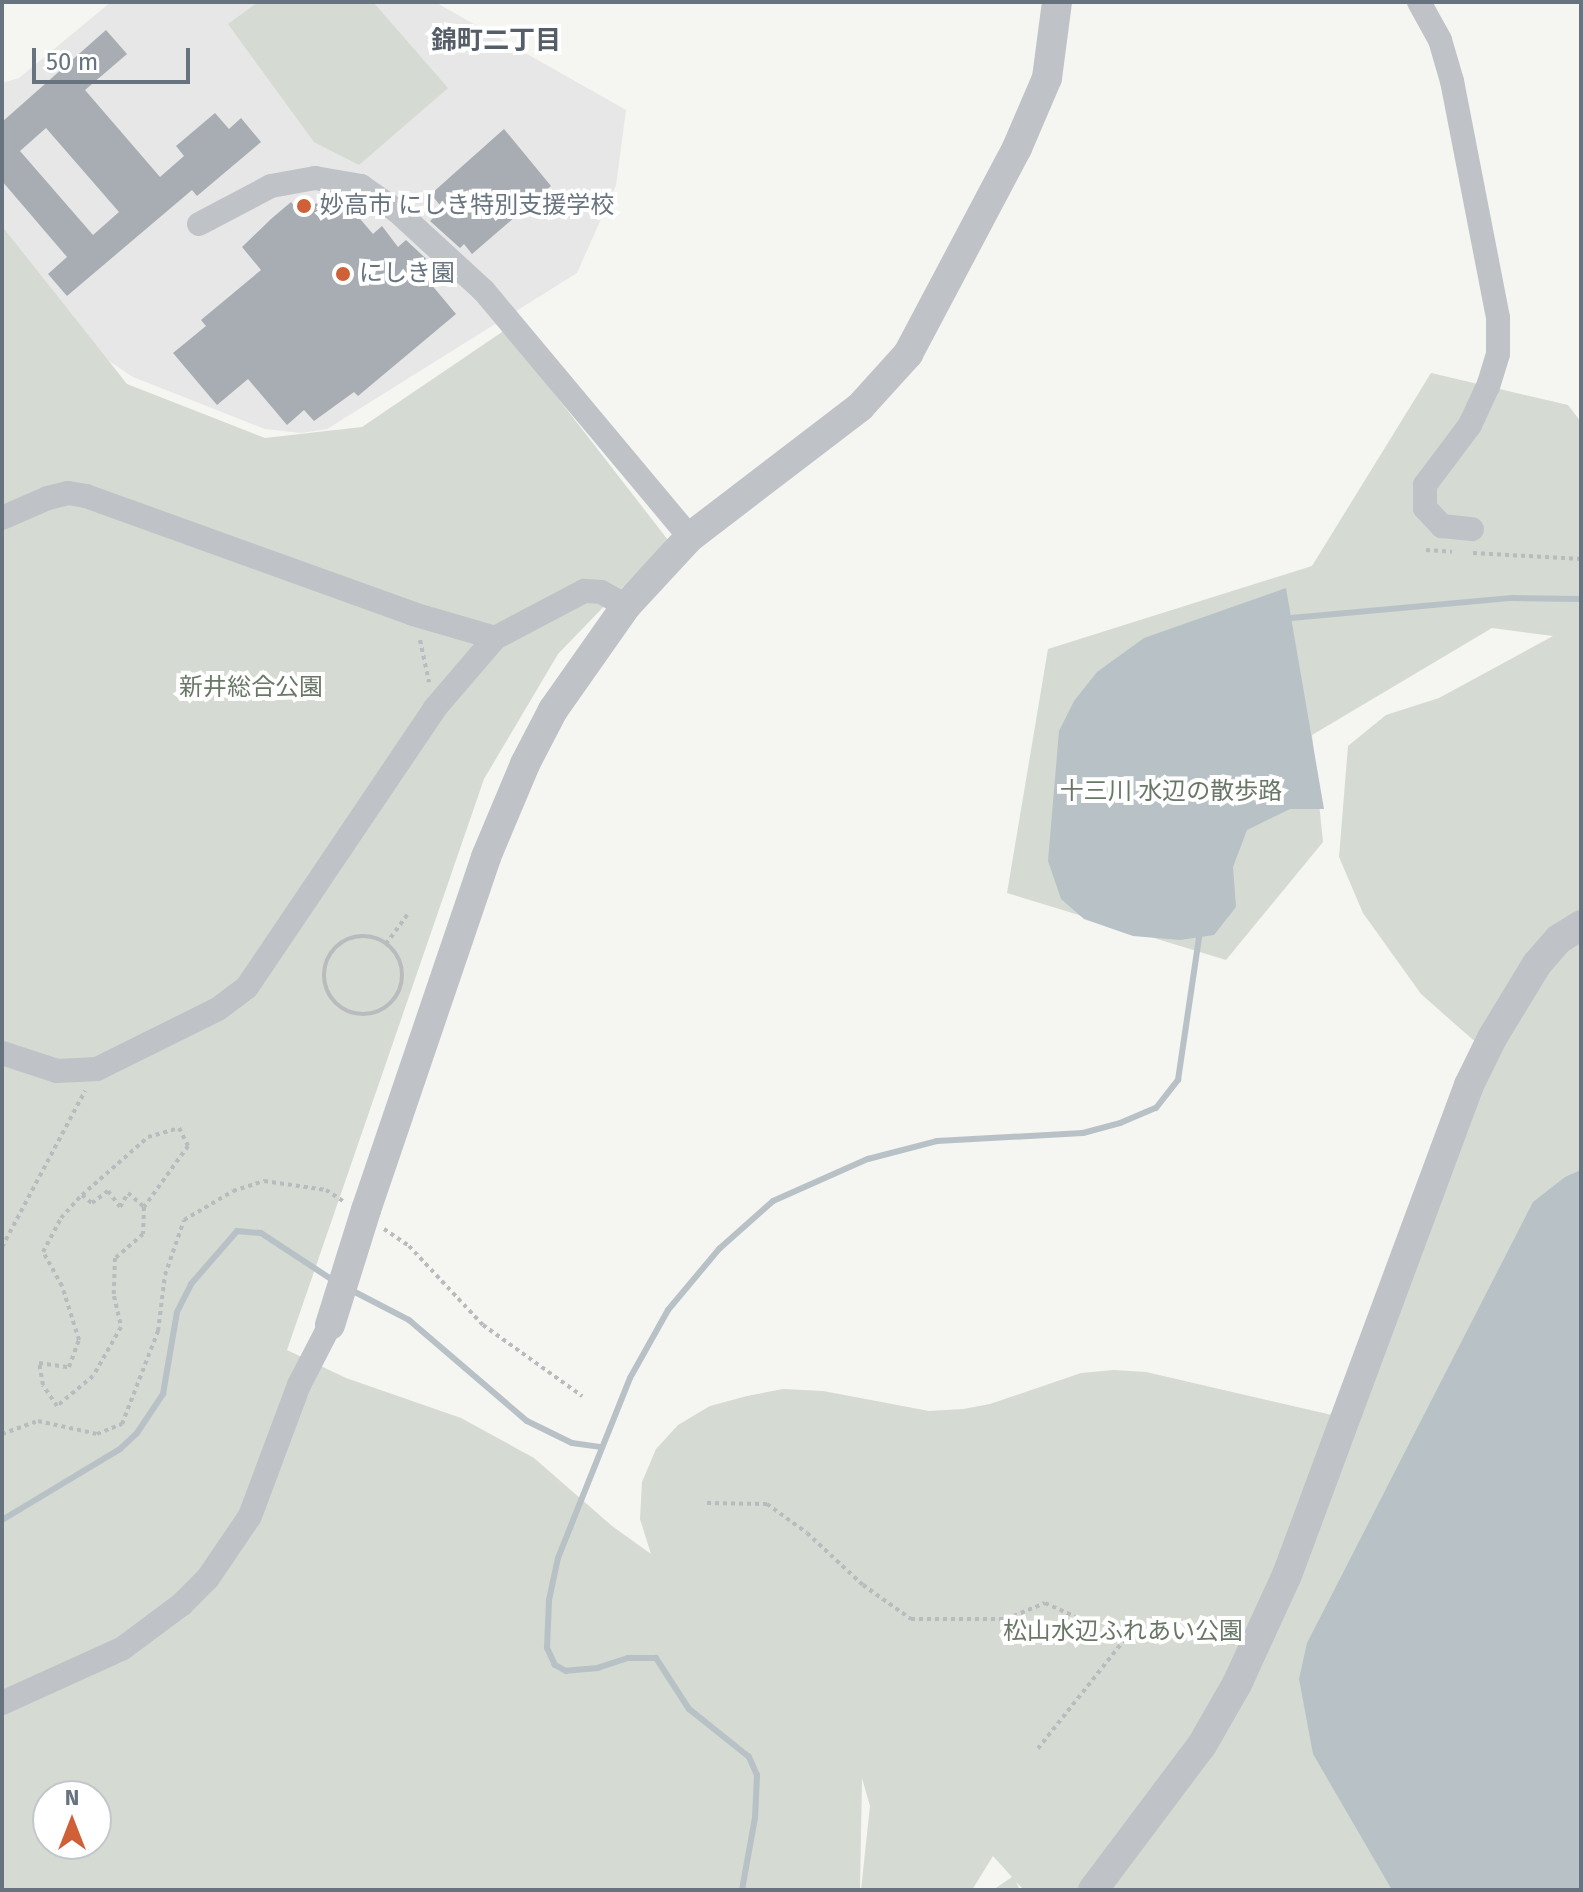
<!DOCTYPE html>
<meta charset="utf-8">
<style>
body{margin:0}
#map{position:relative;width:1583px;height:1892px;overflow:hidden;background:#f5f5f2;font-family:"Fira Sans","Noto Sans JP",sans-serif}
div>[style]{position:absolute}
.built>*{inset:0;background:#e6e7e6}
.green>*{inset:0;background:#d5dad2}
.water>*{inset:0;background:#b8c1c6}
.stream>*{height:6px;margin:-3px;padding:0 3px;transform-origin:3px;border-radius:3px;background:#b8c1c6}
.building>*{inset:0;background:#a7adb2}
.path>*{height:4px;margin-top:-2px;transform-origin:0;background:repeating-linear-gradient(90deg,#b9bbbe 0 4px,transparent 0 8px)}
.path>.ring{margin:-2px;padding:0;box-sizing:content-box;background:none;border:4px solid #b9bbbe;border-radius:50%}
.minor>*{height:24px;margin:-12px;padding:0 12px;transform-origin:12px;border-radius:12px;background:#bfc2c6}
.tertiary>*{height:30px;margin:-15px;padding:0 15px;transform-origin:15px;border-radius:15px;background:#bfc2c6}
.tertiary-bridge>*{height:30px;margin:-15px;padding:0 15px;transform-origin:15px;border-radius:15px;background:#bfc2c6}
.dots>*{width:22px;height:22px;translate:-50% -50%;box-sizing:border-box;border:4px solid #fff;border-radius:50%}
span{translate:-50% -50%;white-space:nowrap;text-align:center;line-height:1.15;-webkit-text-stroke:8px #fff;paint-order:stroke}
.poi-label{font-size:24px;color:#677480}
.left{translate:0 -50%;text-align:left}
.park-label{font-size:24px;color:#697866}
.neighbourhood-label{font-size:26px;color:#555e66;font-weight:700}
.frame{position:absolute;inset:0;border:4px solid #677480;pointer-events:none}
.north{position:absolute;left:32px;top:1780px;width:80px;height:80px;box-sizing:border-box;background:#fff;border:2px solid #c2c7cc;border-radius:50%;rotate:0deg;font-size:22px;font-weight:700;line-height:32px;text-align:center;color:#677480}
.north::after{content:'';display:block;margin:auto;width:28px;height:36px;background:#d06037;clip-path:polygon(50% 0,100% 100%,50% 72%,0 100%)}
.scale{position:absolute;left:32px;top:48px;width:158px;height:36px;box-sizing:border-box;border:4px solid #677480;border-top:0;padding-left:10px;font-size:24px;line-height:28px;white-space:nowrap;color:#677480;-webkit-text-stroke:6px #fff;paint-order:stroke}
</style>
<div id="map">
<div class="built">
<div style="clip-path:polygon(111px 2px,435px 2px,626px 110px,616px 185px,577px 273px,327px 429px,301px 433px,265px 429px,133px 377px,106px 359px,2px 226px,2px 83px,19px 78px)"></div>
</div>
<div class="green">
<div style="clip-path:polygon(258px 2px,373px 2px,448px 88px,359px 165px,314px 142px,228px 24px)"></div>
<div style="clip-path:polygon(evenodd,2px 226px,127px 384px,265px 438px,362px 427px,505px 330px,668px 540px,558px 654px,484px 779px,287px 1350px,346px 1378px,461px 1418px,534px 1458px,612px 1526px,651px 1554px,640px 1519px,642px 1482px,656px 1449px,678px 1425px,710px 1406px,747px 1396px,783px 1389px,823px 1391px,929px 1411px,963px 1409px,990px 1404px,1081px 1373px,1114px 1370px,1146px 1372px,1345px 1418px,1488px 1048px,1472px 1039px,1421px 994px,1363px 913px,1339px 857px,1348px 746px,1386px 715px,1439px 698px,1553px 636px,1492px 628px,1312px 735px,1323px 842px,1226px 960px,1007px 893px,1048px 649px,1312px 566px,1431px 373px,1568px 405px,1581px 422px,1581px 1890px,1024px 1890px,1016px 1882px,1020px 1890px,993px 1890px,1012px 1877px,993px 1856px,972px 1890px,861px 1890px,870px 1806px,862px 1778px,860px 1890px,2px 1890px,2px 226px,48px 1796px,96px 1796px,96px 1844px,48px 1844px,48px 1796px)"></div>
</div>
<div class="water">
<div style="clip-path:polygon(1286px 588px,1324px 809px,1290px 809px,1247px 830px,1233px 867px,1236px 907px,1214px 935px,1180px 940px,1133px 936px,1084px 919px,1061px 899px,1048px 861px,1059px 731px,1074px 701px,1097px 672px,1144px 638px)"></div>
<div style="clip-path:polygon(1581px 1170px,1581px 1890px,1392px 1890px,1313px 1754px,1299px 1679px,1307px 1643px,1533px 1202px,1565px 1177px)"></div>
</div>
<div class="stream">
<div style="left:1291px;top:618px;width:222px;rotate:-5.2deg"></div>
<div style="left:1512px;top:598px;width:69px;rotate:0.8deg"></div>
<div style="left:351px;top:1290px;width:65px;rotate:27.3deg"></div>
<div style="left:409px;top:1320px;width:155px;rotate:40.6deg"></div>
<div style="left:527px;top:1421px;width:50px;rotate:26.1deg"></div>
<div style="left:572px;top:1443px;width:28px;rotate:8deg"></div>
<div style="left:2px;top:1520px;width:138px;rotate:-31deg"></div>
<div style="left:120px;top:1449px;width:23px;rotate:-43deg"></div>
<div style="left:137px;top:1433px;width:47px;rotate:-56.3deg"></div>
<div style="left:163px;top:1394px;width:83px;rotate:-80.3deg"></div>
<div style="left:177px;top:1312px;width:31px;rotate:-63deg"></div>
<div style="left:191px;top:1284px;width:70px;rotate:-49deg"></div>
<div style="left:237px;top:1231px;width:24px;rotate:5deg"></div>
<div style="left:261px;top:1233px;width:87px;rotate:33.3deg"></div>
<div style="left:742px;top:1890px;width:73px;rotate:-79.8deg"></div>
<div style="left:755px;top:1818px;width:43px;rotate:-87.3deg"></div>
<div style="left:757px;top:1775px;width:20px;rotate:-114deg"></div>
<div style="left:749px;top:1757px;width:77px;rotate:-141.3deg"></div>
<div style="left:689px;top:1709px;width:61px;rotate:-122.9deg"></div>
<div style="left:656px;top:1658px;width:28px;rotate:180deg"></div>
<div style="left:628px;top:1658px;width:32px;rotate:162deg"></div>
<div style="left:598px;top:1668px;width:32px;rotate:175deg"></div>
<div style="left:566px;top:1671px;width:13px;rotate:-151deg"></div>
<div style="left:555px;top:1665px;width:19px;rotate:-115deg"></div>
<div style="left:547px;top:1648px;width:48px;rotate:-87.6deg"></div>
<div style="left:549px;top:1600px;width:43px;rotate:-77.9deg"></div>
<div style="left:558px;top:1558px;width:194px;rotate:-68.2deg"></div>
<div style="left:630px;top:1378px;width:78px;rotate:-60.8deg"></div>
<div style="left:668px;top:1310px;width:80px;rotate:-50.1deg"></div>
<div style="left:719px;top:1249px;width:72px;rotate:-41.6deg"></div>
<div style="left:773px;top:1201px;width:104px;rotate:-23.9deg"></div>
<div style="left:868px;top:1159px;width:71px;rotate:-14.6deg"></div>
<div style="left:937px;top:1141px;width:146px;rotate:-3.1deg"></div>
<div style="left:1083px;top:1133px;width:38px;rotate:-15deg"></div>
<div style="left:1120px;top:1123px;width:39px;rotate:-23deg"></div>
<div style="left:1156px;top:1108px;width:36px;rotate:-52deg"></div>
<div style="left:1178px;top:1080px;width:144px;rotate:-81.6deg"></div>
</div>
<div class="building">
<div style="clip-path:polygon(evenodd,106px 30px,127px 54px,85px 90px,160px 177px,184px 156px,176px 146px,215px 113px,229px 129px,241px 118px,261px 142px,197px 196px,192px 190px,67px 296px,48px 274px,67px 257px,2px 181px,2px 122px,106px 30px,46px 128px,119px 212px,93px 235px,20px 151px,46px 128px)"></div>
<div style="clip-path:polygon(504px 129px,551px 186px,472px 254px,464px 244px,460px 248px,430px 221px,443px 209px,431px 194px)"></div>
<div style="clip-path:polygon(343px 199px,373px 234px,382px 226px,398px 247px,406px 240px,436px 268px,425px 277px,456px 314px,358px 396px,354px 392px,314px 421px,304px 410px,287px 425px,248px 379px,217px 405px,173px 353px,206px 326px,201px 320px,261px 270px,242px 247px,271px 219px,291px 202px,302px 215px,320px 200px,329px 211px)"></div>
</div>
<div class="path">
<div style="left:1426px;top:550px;width:26px;rotate:4deg"></div>
<div style="left:1473px;top:553px;width:108px;rotate:3.2deg"></div>
<div style="left:420px;top:640px;width:43px;rotate:77.9deg"></div>
<div class="ring" style="left:324px;top:936px;width:74px;height:74px"></div>
<div style="left:386px;top:944px;width:37px;rotate:-54deg"></div>
<div style="left:82px;top:1195px;width:13px;rotate:39deg"></div>
<div style="left:92px;top:1203px;width:20px;rotate:-37deg"></div>
<div style="left:108px;top:1191px;width:20px;rotate:53deg"></div>
<div style="left:120px;top:1207px;width:16px;rotate:-60deg"></div>
<div style="left:128px;top:1193px;width:21px;rotate:41deg"></div>
<div style="left:144px;top:1207px;width:27px;rotate:92deg"></div>
<div style="left:143px;top:1234px;width:37px;rotate:139deg"></div>
<div style="left:115px;top:1258px;width:38px;rotate:92deg"></div>
<div style="left:114px;top:1296px;width:32px;rotate:77deg"></div>
<div style="left:121px;top:1327px;width:56px;rotate:119.7deg"></div>
<div style="left:93px;top:1376px;width:47px;rotate:140.2deg"></div>
<div style="left:57px;top:1406px;width:25px;rotate:-124deg"></div>
<div style="left:43px;top:1385px;width:22px;rotate:-100deg"></div>
<div style="left:39px;top:1363px;width:30px;rotate:8deg"></div>
<div style="left:69px;top:1367px;width:29px;rotate:-70deg"></div>
<div style="left:79px;top:1340px;width:57px;rotate:-107.5deg"></div>
<div style="left:62px;top:1286px;width:39px;rotate:-119deg"></div>
<div style="left:43px;top:1252px;width:38px;rotate:-62deg"></div>
<div style="left:61px;top:1218px;width:31px;rotate:-48deg"></div>
<div style="left:82px;top:1195px;width:88px;rotate:-41.3deg"></div>
<div style="left:148px;top:1137px;width:32px;rotate:-16deg"></div>
<div style="left:179px;top:1128px;width:20px;rotate:63deg"></div>
<div style="left:188px;top:1146px;width:75px;rotate:125.8deg"></div>
<div style="left:384px;top:1229px;width:30px;rotate:34deg"></div>
<div style="left:409px;top:1246px;width:108px;rotate:46.9deg"></div>
<div style="left:483px;top:1325px;width:122px;rotate:35.6deg"></div>
<div style="left:2px;top:1247px;width:177px;rotate:-62deg"></div>
<div style="left:2px;top:1434px;width:38px;rotate:-20deg"></div>
<div style="left:38px;top:1421px;width:60px;rotate:12.4deg"></div>
<div style="left:97px;top:1434px;width:27px;rotate:-22deg"></div>
<div style="left:122px;top:1424px;width:100px;rotate:-68.8deg"></div>
<div style="left:158px;top:1331px;width:56px;rotate:-82.9deg"></div>
<div style="left:165px;top:1275px;width:58px;rotate:-70.9deg"></div>
<div style="left:184px;top:1220px;width:57px;rotate:-30.6deg"></div>
<div style="left:233px;top:1191px;width:33px;rotate:-18deg"></div>
<div style="left:264px;top:1181px;width:63px;rotate:8.3deg"></div>
<div style="left:326px;top:1190px;width:20px;rotate:33deg"></div>
<div style="left:707px;top:1503px;width:60px;rotate:1deg"></div>
<div style="left:767px;top:1504px;width:49px;rotate:35.9deg"></div>
<div style="left:807px;top:1533px;width:76px;rotate:42.9deg"></div>
<div style="left:863px;top:1585px;width:59px;rotate:35.3deg"></div>
<div style="left:911px;top:1619px;width:95px"></div>
<div style="left:1006px;top:1619px;width:42px;rotate:-22.3deg"></div>
<div style="left:1045px;top:1603px;width:88px;rotate:24.2deg"></div>
<div style="left:1125px;top:1639px;width:143px;rotate:128.5deg"></div>
</div>
<div class="minor">
<div style="left:1419px;top:2px;width:43px;rotate:61.1deg"></div>
<div style="left:1440px;top:40px;width:43px;rotate:73.7deg"></div>
<div style="left:1452px;top:81px;width:241px;rotate:79deg"></div>
<div style="left:1498px;top:318px;width:36px;rotate:90deg"></div>
<div style="left:1498px;top:354px;width:34px;rotate:107deg"></div>
<div style="left:1488px;top:386px;width:43px;rotate:114.8deg"></div>
<div style="left:1470px;top:425px;width:75px;rotate:126.9deg"></div>
<div style="left:1425px;top:485px;width:23px;rotate:90deg"></div>
<div style="left:1425px;top:508px;width:25px;rotate:47deg"></div>
<div style="left:1442px;top:526px;width:30px;rotate:6deg"></div>
<div style="left:199px;top:224px;width:81px;rotate:-27.8deg"></div>
<div style="left:271px;top:186px;width:45px;rotate:-10.3deg"></div>
<div style="left:315px;top:178px;width:47px;rotate:9.9deg"></div>
<div style="left:361px;top:186px;width:44px;rotate:34.8deg"></div>
<div style="left:397px;top:211px;width:118px;rotate:42.6deg"></div>
<div style="left:484px;top:291px;width:321px;rotate:50.1deg"></div>
<div style="left:2px;top:518px;width:50px;rotate:-23.5deg"></div>
<div style="left:48px;top:498px;width:21px;rotate:-14deg"></div>
<div style="left:68px;top:493px;width:18px;rotate:9deg"></div>
<div style="left:86px;top:496px;width:348px;rotate:19.8deg"></div>
<div style="left:413px;top:614px;width:85px;rotate:16.3deg"></div>
<div style="left:2px;top:1053px;width:58px;rotate:18.1deg"></div>
<div style="left:57px;top:1071px;width:40px;rotate:-2.9deg"></div>
<div style="left:97px;top:1069px;width:135px;rotate:-26.4deg"></div>
<div style="left:218px;top:1009px;width:36px;rotate:-37deg"></div>
<div style="left:247px;top:987px;width:336px;rotate:-56deg"></div>
<div style="left:435px;top:708px;width:92px;rotate:-49.4deg"></div>
<div style="left:495px;top:638px;width:101px;rotate:-27.8deg"></div>
<div style="left:584px;top:591px;width:17px;rotate:3deg"></div>
<div style="left:601px;top:592px;width:29px;rotate:29deg"></div>
<div style="left:2px;top:1703px;width:133px;rotate:-24.4deg"></div>
<div style="left:123px;top:1648px;width:74px;rotate:-36.7deg"></div>
<div style="left:182px;top:1604px;width:37px;rotate:-45deg"></div>
<div style="left:208px;top:1578px;width:75px;rotate:-55.9deg"></div>
<div style="left:250px;top:1516px;width:140px;rotate:-69.5deg"></div>
<div style="left:299px;top:1385px;width:68px;rotate:-62.7deg"></div>
</div>
<div class="tertiary">
<div style="left:366px;top:1210px;width:373px;rotate:-71.2deg"></div>
<div style="left:486px;top:857px;width:101px;rotate:-67.2deg"></div>
<div style="left:525px;top:764px;width:61px;rotate:-62.6deg"></div>
<div style="left:553px;top:710px;width:127px;rotate:-54.9deg"></div>
<div style="left:626px;top:606px;width:94px;rotate:-47.2deg"></div>
<div style="left:690px;top:537px;width:214px;rotate:-37.4deg"></div>
<div style="left:860px;top:407px;width:72px;rotate:-47.8deg"></div>
<div style="left:908px;top:354px;width:233px;rotate:-62.1deg"></div>
<div style="left:1017px;top:148px;width:76px;rotate:-66.8deg"></div>
<div style="left:1047px;top:78px;width:77px;rotate:-82.5deg"></div>
<div style="left:1093px;top:1890px;width:181px;rotate:-53.1deg"></div>
<div style="left:1202px;top:1745px;width:70px;rotate:-60.2deg"></div>
<div style="left:1237px;top:1684px;width:120px;rotate:-65.4deg"></div>
<div style="left:1287px;top:1575px;width:523px;rotate:-69.62deg"></div>
<div style="left:1469px;top:1085px;width:52px;rotate:-63.9deg"></div>
<div style="left:1492px;top:1038px;width:87px;rotate:-58.7deg"></div>
<div style="left:1537px;top:964px;width:33px;rotate:-49deg"></div>
<div style="left:1559px;top:939px;width:26px;rotate:-32deg"></div>
</div>
<div class="tertiary-bridge">
<div style="left:330px;top:1325px;width:121px;rotate:-72.6deg"></div>
</div>
<div class="dots">
<div style="left:304px;top:206px;background:#d06037"></div>
<div style="left:343px;top:274px;background:#d06037"></div>
</div>
<div class="poi-label">
<span class="left" style="left:320px;top:206px">妙高市 にしき特別支援学校</span>
<span class="left" style="left:359px;top:274px">にしき園</span>
</div>
<div class="park-label">
<span style="left:251px;top:688px">新井総合公園</span>
<span style="left:1171px;top:792px">十三川 水辺の散歩路</span>
<span style="left:1123px;top:1632px">松山水辺ふれあい公園</span>
</div>
<div class="neighbourhood-label">
<span style="left:496px;top:41px">錦町二丁目</span>
</div>
<div class="frame"></div>
<div class="north">N</div>
<div class="scale">50 m</div>
</div>
